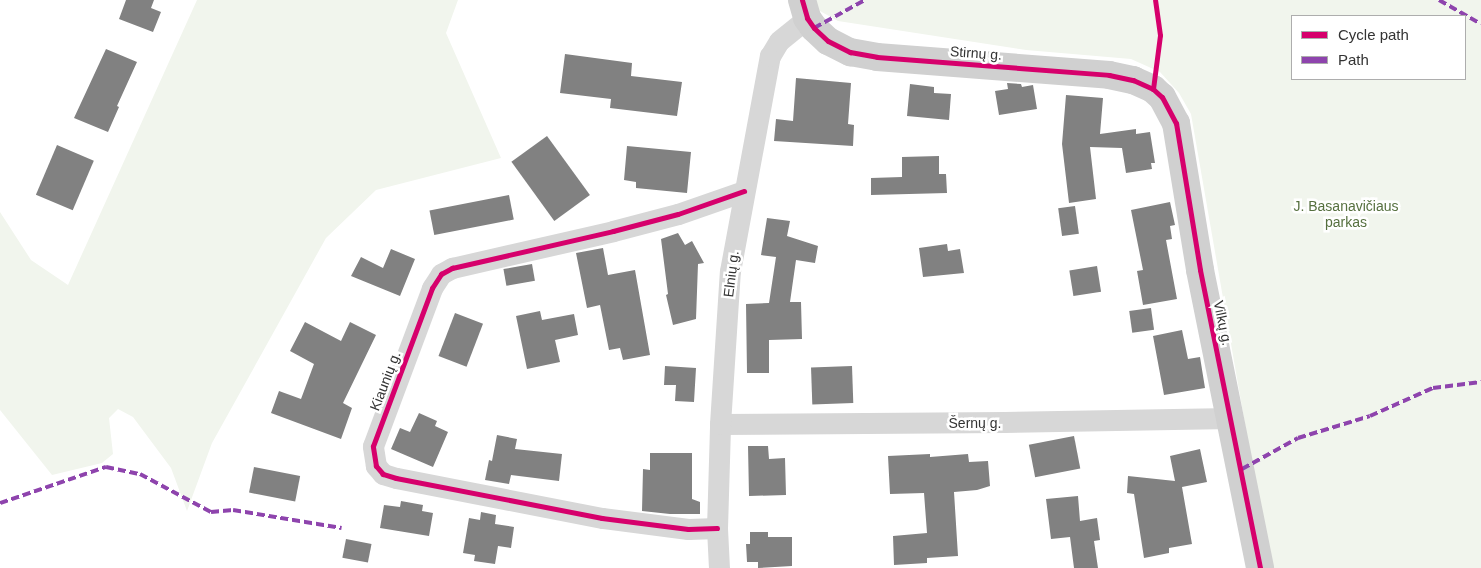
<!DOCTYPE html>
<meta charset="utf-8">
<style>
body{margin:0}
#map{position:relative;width:1481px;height:568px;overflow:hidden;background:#fff;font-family:Arial,sans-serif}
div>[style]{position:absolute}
.green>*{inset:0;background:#f1f5ed}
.building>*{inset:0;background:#818181;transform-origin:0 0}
.street>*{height:21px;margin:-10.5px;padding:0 10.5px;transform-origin:10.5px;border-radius:10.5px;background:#d7d7d7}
.secondary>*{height:28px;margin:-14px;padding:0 14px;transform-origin:14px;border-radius:14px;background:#d0d0d0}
.quiet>*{height:4px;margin-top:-2px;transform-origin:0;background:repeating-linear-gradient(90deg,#8e44ad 0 8px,transparent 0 12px)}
.cycleway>*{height:5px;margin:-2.5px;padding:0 2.5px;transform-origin:2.5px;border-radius:2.5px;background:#d6006c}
span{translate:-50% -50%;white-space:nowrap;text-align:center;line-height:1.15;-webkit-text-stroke:5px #fff;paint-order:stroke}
.street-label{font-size:14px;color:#333}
.park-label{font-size:14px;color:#56703f}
.legend{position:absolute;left:1291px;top:15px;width:175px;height:65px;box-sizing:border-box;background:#fff;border:1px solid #adadad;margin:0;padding:6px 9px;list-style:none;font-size:15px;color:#333}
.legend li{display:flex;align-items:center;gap:10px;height:25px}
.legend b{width:25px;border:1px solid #adadad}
</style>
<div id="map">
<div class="green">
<div style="clip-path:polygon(197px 0,458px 0,446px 33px,501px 158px,376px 190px,326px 238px,212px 443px,187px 511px,171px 468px,133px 417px,118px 409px,109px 418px,113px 454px,102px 463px,52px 475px,0 410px,0 212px,31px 260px,68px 285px)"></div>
<div style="clip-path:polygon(evenodd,800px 0,1481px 0,1481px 568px,1270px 568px,1191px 114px,1179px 93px,1160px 72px,1131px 59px,1026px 50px,838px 21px,800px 0,1292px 16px,1465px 16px,1465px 79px,1292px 79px,1292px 16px)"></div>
</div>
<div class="building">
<div style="clip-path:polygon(126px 0,154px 0,151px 8px,161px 12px,153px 32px,119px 19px)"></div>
<div style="clip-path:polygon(106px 49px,137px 62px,117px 106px,119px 107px,108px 132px,74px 118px)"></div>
<div style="clip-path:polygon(565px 54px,632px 63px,631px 76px,682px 82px,677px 116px,610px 108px,611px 99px,560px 93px)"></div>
<div style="clip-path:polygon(796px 78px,851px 83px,848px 124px,854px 125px,853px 146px,774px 141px,776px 119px,793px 121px)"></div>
<div style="clip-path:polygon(1007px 83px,1021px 84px,1022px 87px,1033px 85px,1037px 109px,999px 115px,995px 91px,1008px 89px)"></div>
<div style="clip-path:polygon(910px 84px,934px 87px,934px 93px,951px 94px,949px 120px,907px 116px)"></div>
<div style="clip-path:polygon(1066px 95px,1103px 98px,1100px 134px,1136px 129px,1136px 134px,1150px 132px,1155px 163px,1151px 163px,1152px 169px,1126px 173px,1122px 148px,1090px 147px,1096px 199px,1069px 203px,1062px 144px)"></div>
<div style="left:547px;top:136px;width:73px;height:44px;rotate:54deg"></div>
<div style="left:57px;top:145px;width:40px;height:54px;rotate:23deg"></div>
<div style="clip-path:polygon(627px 146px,691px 152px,687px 193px,636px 188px,636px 182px,624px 180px)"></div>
<div style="clip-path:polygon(939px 156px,939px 174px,946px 174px,947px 193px,871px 195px,871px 178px,902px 177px,902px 157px)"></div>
<div style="left:509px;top:195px;width:25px;height:81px;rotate:79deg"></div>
<div style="clip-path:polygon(1170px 202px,1175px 225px,1170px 226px,1172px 239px,1166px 240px,1177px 299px,1143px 305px,1137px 271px,1143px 270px,1131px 210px)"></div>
<div style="left:1075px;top:206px;width:28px;height:17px;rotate:82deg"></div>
<div style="clip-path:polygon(767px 218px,790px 221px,787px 236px,818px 246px,815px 263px,796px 260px,790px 302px,801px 302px,802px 339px,769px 340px,769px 373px,747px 373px,746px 304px,769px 303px,776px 257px,761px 255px)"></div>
<div style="clip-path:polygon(678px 233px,685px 245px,692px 241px,704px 263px,698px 264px,696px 319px,673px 325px,666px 295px,668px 294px,661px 239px)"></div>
<div style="clip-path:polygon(947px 244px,948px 251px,960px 249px,964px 273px,923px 277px,919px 248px)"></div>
<div style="clip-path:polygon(603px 248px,608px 275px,635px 270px,650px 355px,623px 360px,620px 348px,609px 350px,600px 305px,587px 308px,576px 253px)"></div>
<div style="clip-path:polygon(391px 249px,415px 259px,400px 296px,351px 276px,361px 257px,383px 268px)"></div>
<div style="left:532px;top:264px;width:17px;height:29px;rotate:80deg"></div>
<div style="left:1097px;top:266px;width:26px;height:28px;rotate:81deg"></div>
<div style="left:1151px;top:308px;width:22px;height:22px;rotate:82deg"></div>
<div style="clip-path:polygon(540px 311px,542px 320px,574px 314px,578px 335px,555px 340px,560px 362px,527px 369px,516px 316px)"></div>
<div style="left:455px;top:313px;width:30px;height:46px;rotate:21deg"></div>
<div style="clip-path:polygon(305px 322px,341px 341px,350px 322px,376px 335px,343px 403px,352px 408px,341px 439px,271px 413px,279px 391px,301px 399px,314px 364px,290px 351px)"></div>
<div style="clip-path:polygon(1182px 330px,1188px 359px,1200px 357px,1205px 388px,1164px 395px,1153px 336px)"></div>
<div style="clip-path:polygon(665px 366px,696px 368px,694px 402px,675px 401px,676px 385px,664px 385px)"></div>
<div style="left:852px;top:366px;width:37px;height:41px;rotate:88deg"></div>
<div style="clip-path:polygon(419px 413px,437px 421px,435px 426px,448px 432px,433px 467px,391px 449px,400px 428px,410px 432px)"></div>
<div style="clip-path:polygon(497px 435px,517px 439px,515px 449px,562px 454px,559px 481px,511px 475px,509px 484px,485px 480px,489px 460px,492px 461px)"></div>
<div style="left:1074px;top:436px;width:33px;height:46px;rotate:79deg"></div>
<div style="clip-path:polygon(748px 446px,768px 446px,769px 459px,785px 458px,786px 495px,749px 496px)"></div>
<div style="clip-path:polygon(1200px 449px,1207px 482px,1182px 487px,1192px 544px,1169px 548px,1169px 553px,1144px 558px,1134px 494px,1127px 493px,1128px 476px,1175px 481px,1170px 456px)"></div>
<div style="clip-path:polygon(650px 453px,692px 453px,692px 499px,700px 502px,700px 514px,670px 514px,642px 511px,643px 469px,650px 470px)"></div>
<div style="clip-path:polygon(930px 454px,930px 457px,968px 454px,969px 462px,988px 461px,990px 486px,977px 490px,954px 492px,958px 556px,927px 558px,927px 563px,894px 565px,893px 536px,927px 533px,924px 493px,890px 494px,888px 456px)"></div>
<div style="left:254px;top:467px;width:47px;height:26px;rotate:11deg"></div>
<div style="clip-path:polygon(1078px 496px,1080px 521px,1097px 518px,1100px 540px,1094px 541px,1098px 568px,1074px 568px,1070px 537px,1051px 539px,1046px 499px)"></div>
<div style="clip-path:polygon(401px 501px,423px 505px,422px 511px,433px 513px,429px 536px,380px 528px,384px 505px,400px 507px)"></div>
<div style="clip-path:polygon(481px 512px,496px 515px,495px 524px,514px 527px,511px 548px,498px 546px,495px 564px,474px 561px,475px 555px,463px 553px,469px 518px,480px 520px)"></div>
<div style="clip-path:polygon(750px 532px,768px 532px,768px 537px,792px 537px,792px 566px,758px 568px,758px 562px,747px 562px,746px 544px,750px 544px)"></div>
<div style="left:346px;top:539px;width:26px;height:19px;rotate:11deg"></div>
</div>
<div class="street">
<div style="left:720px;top:424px;width:284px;rotate:-0.4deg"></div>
<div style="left:1004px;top:422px;width:227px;rotate:-1deg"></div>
<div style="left:717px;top:528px;width:29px;rotate:178deg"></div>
<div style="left:688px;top:529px;width:87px;rotate:-172.7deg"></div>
<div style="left:602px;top:518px;width:210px;rotate:-169deg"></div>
<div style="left:396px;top:478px;width:14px;rotate:-163deg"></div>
<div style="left:383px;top:474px;width:11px;rotate:-131deg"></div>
<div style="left:376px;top:466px;width:20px;rotate:-99deg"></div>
<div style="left:373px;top:446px;width:169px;rotate:-69.5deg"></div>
<div style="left:432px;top:288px;width:17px;rotate:-57deg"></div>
<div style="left:441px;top:274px;width:13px;rotate:-29deg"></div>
<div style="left:452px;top:268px;width:165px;rotate:-12.9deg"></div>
<div style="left:613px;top:231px;width:67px;rotate:-14.7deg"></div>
<div style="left:678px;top:214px;width:70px;rotate:-19.2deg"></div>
<div style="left:719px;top:568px;width:40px;rotate:-92.9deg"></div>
<div style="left:717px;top:528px;width:104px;rotate:-88.3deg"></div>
<div style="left:720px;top:424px;width:153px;rotate:-86.3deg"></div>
<div style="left:730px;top:271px;width:219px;rotate:-79.5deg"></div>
<div style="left:770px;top:56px;width:17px;rotate:-59deg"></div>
<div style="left:779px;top:41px;width:36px;rotate:-39deg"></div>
</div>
<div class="secondary">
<div style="left:802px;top:0;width:19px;rotate:74deg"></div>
<div style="left:807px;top:18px;width:12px;rotate:55deg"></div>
<div style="left:814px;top:28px;width:19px;rotate:43deg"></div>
<div style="left:828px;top:41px;width:25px;rotate:27deg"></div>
<div style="left:850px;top:52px;width:27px;rotate:10deg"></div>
<div style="left:877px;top:57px;width:233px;rotate:4.4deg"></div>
<div style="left:1109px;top:75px;width:25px;rotate:12deg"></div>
<div style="left:1133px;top:80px;width:22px;rotate:24deg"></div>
<div style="left:1153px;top:89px;width:12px;rotate:42deg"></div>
<div style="left:1162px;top:97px;width:30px;rotate:62deg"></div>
<div style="left:1176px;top:123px;width:149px;rotate:80.7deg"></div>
<div style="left:1200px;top:270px;width:304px;rotate:78.6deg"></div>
</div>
<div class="quiet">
<div style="left:1439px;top:0;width:48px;rotate:29.7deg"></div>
<div style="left:814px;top:28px;width:58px;rotate:-28.8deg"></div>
<div style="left:1242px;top:469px;width:64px;rotate:-29deg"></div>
<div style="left:1298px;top:438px;width:75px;rotate:-17deg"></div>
<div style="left:1370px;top:416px;width:69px;rotate:-24deg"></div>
<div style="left:1433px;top:388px;width:48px;rotate:-7.1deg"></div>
<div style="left:0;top:503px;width:112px;rotate:-18.8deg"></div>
<div style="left:106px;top:467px;width:35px;rotate:12deg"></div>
<div style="left:140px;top:474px;width:81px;rotate:28.2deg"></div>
<div style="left:211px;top:512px;width:22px;rotate:-5deg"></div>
<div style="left:233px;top:510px;width:110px;rotate:9.4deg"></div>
</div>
<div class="cycleway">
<div style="left:802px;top:0;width:19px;rotate:74deg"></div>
<div style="left:807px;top:18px;width:12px;rotate:55deg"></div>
<div style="left:814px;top:28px;width:19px;rotate:43deg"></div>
<div style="left:828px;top:41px;width:25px;rotate:27deg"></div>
<div style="left:850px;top:52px;width:27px;rotate:10deg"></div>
<div style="left:877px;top:57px;width:233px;rotate:4.4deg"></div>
<div style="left:1109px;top:75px;width:25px;rotate:12deg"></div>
<div style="left:1133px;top:80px;width:22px;rotate:24deg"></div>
<div style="left:1153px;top:89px;width:12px;rotate:42deg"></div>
<div style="left:1162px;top:97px;width:30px;rotate:62deg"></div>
<div style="left:1176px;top:123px;width:149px;rotate:80.7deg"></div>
<div style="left:1200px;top:270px;width:304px;rotate:78.6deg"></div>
<div style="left:1153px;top:89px;width:54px;rotate:-82.6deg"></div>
<div style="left:1160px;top:35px;width:35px;rotate:-98deg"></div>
<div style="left:717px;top:528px;width:29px;rotate:178deg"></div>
<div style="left:688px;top:529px;width:87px;rotate:-172.7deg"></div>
<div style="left:602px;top:518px;width:210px;rotate:-169deg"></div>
<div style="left:396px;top:478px;width:14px;rotate:-163deg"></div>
<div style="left:383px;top:474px;width:11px;rotate:-131deg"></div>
<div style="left:376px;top:466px;width:20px;rotate:-99deg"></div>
<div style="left:373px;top:446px;width:169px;rotate:-69.5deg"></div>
<div style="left:432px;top:288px;width:17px;rotate:-57deg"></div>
<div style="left:441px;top:274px;width:13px;rotate:-29deg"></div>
<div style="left:452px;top:268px;width:165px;rotate:-12.9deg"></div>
<div style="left:613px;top:231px;width:67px;rotate:-14.7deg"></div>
<div style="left:678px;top:214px;width:70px;rotate:-19.2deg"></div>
</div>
<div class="street-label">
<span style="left:976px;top:53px;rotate:4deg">Stirnų g.</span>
<span style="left:731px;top:274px;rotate:-83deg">Elnių g.</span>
<span style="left:1223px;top:323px;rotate:78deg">Vilkų g.</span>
<span style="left:385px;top:381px;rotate:-69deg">Kiaunių g.</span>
<span style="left:975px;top:423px">Šernų g.</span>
</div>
<div class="park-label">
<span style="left:1346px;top:214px">J. Basanavičiaus<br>parkas</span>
</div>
<ul class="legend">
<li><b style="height:6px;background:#d6006c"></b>Cycle path</li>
<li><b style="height:6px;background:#8e44ad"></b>Path</li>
</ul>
</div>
